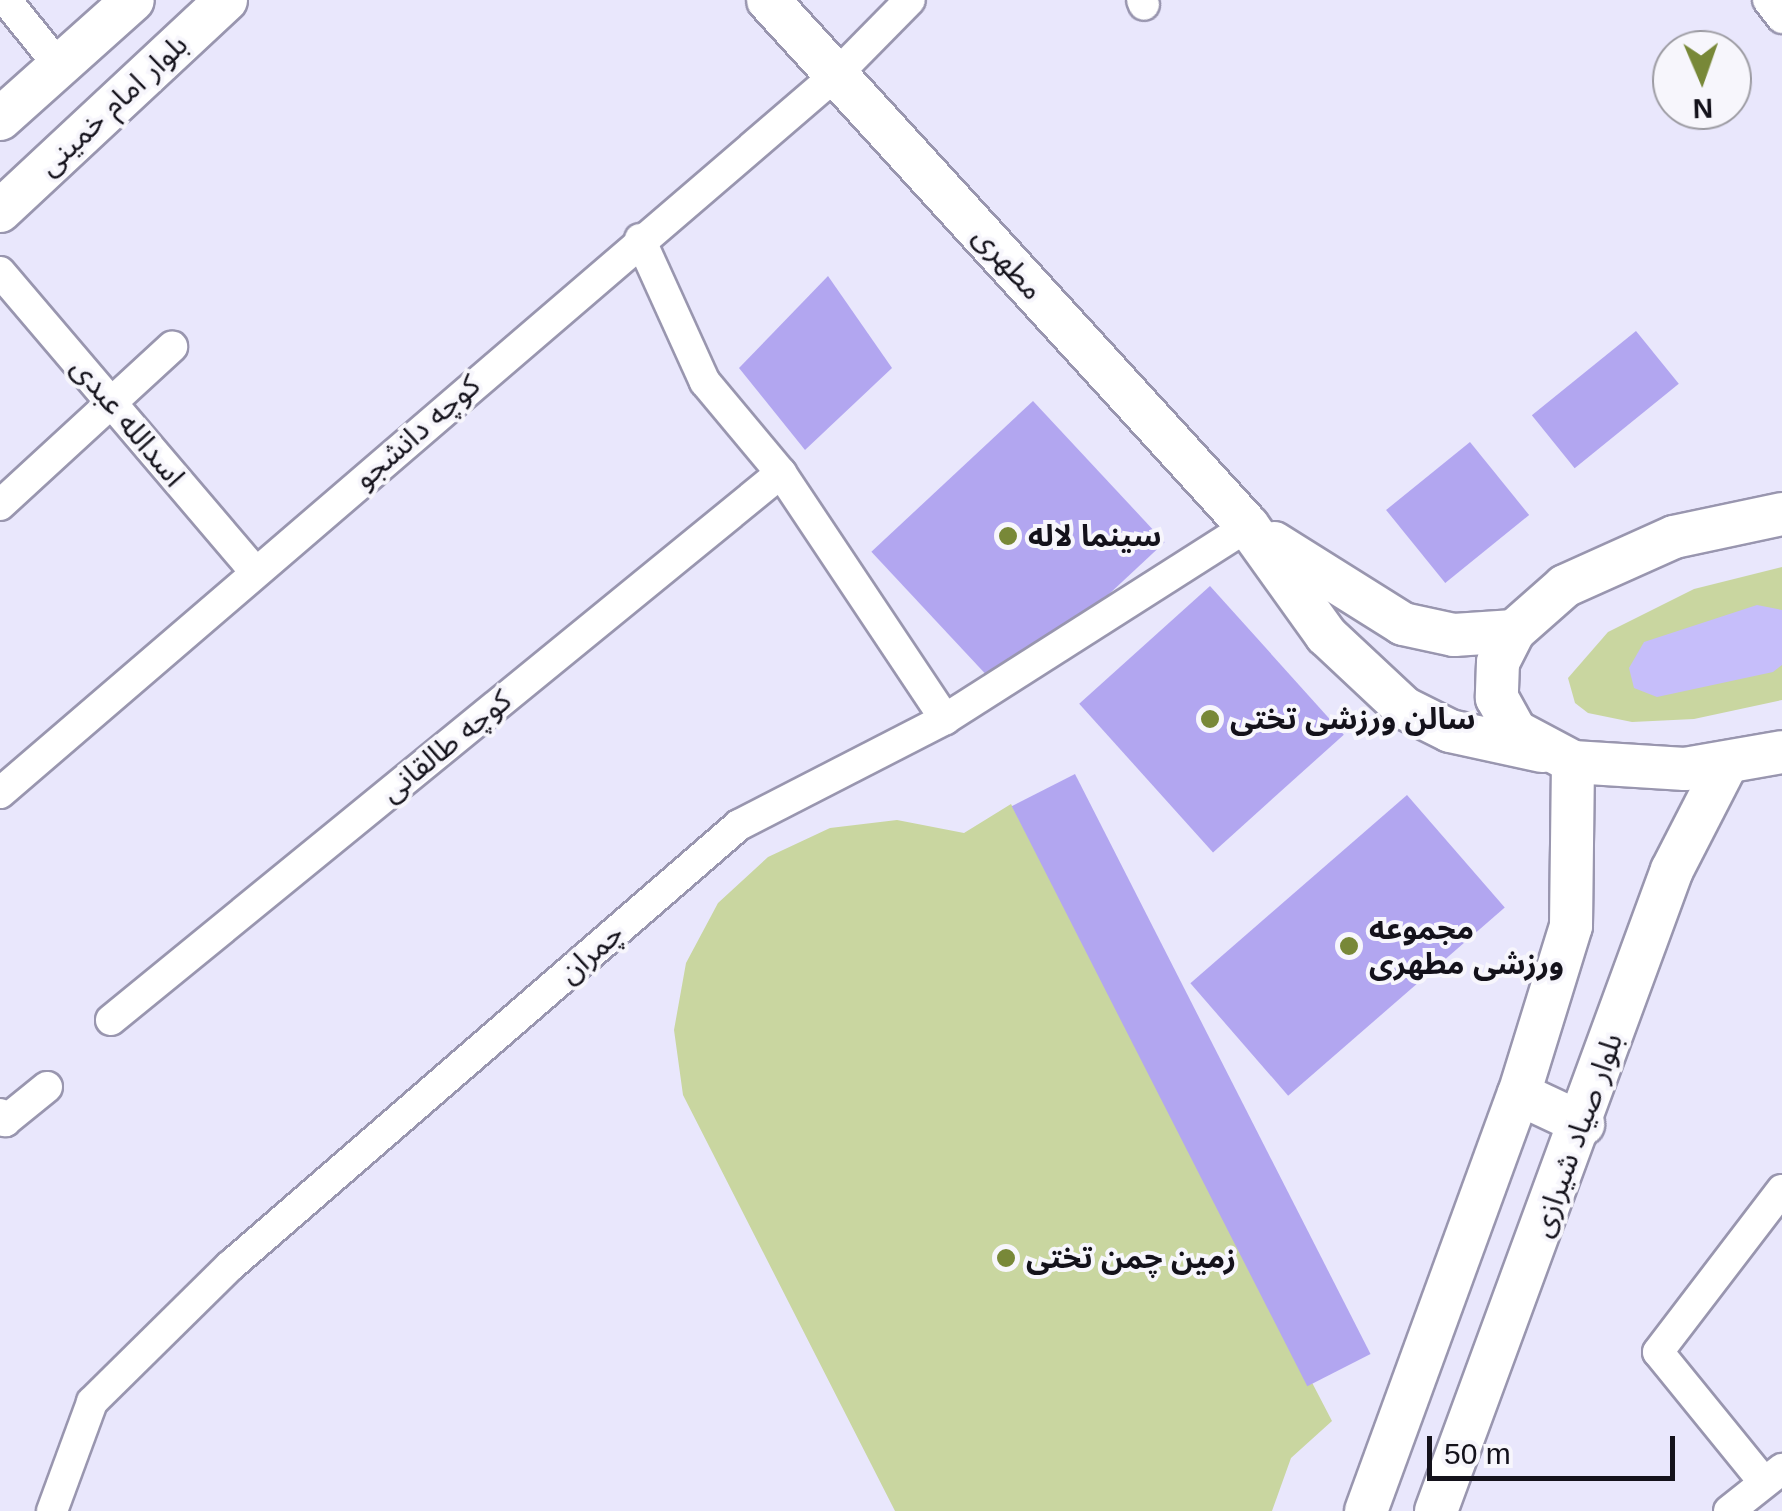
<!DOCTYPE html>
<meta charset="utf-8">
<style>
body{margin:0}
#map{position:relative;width:1782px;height:1511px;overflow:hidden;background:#e9e7fc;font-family:Arial,"Noto Sans Arabic",sans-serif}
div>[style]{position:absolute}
.green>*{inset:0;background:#c9d6a0}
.water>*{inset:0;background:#c6befa}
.building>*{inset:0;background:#b2a6f0;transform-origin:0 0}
.roads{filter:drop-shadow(2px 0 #9996af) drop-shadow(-2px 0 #9996af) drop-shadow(0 2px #9996af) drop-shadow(0 -2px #9996af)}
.minor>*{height:30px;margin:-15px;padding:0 15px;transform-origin:15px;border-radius:15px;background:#fff}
.secondary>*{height:42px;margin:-21px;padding:0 21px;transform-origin:21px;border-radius:21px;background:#fff}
.dots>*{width:28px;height:28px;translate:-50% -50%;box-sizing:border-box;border:5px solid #f7f6fc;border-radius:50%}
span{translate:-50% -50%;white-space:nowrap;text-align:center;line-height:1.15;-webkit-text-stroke:8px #f7f6fc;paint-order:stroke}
.street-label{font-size:30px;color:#14121b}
.poi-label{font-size:30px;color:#14121b;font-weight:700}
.left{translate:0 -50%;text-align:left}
.north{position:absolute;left:1652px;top:30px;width:100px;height:100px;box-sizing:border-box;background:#f7f6fc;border:2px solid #9c9ba2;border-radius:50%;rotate:178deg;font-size:28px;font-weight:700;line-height:40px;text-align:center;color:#14121b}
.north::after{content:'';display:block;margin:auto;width:35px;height:45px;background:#788838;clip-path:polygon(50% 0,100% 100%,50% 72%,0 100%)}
.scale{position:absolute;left:1427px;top:1436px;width:248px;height:45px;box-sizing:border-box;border:5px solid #14121b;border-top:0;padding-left:12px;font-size:30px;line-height:35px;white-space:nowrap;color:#14121b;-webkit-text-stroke:8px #f7f6fc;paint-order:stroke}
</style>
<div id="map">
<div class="green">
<div style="clip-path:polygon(1782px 567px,1782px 700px,1694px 719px,1632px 722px,1588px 713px,1575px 703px,1568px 678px,1608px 632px,1694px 589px)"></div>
<div style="clip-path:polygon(1011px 804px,1332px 1421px,1291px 1458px,1272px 1511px,895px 1511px,683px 1095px,674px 1030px,686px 963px,718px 903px,768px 857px,830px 828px,897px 820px,964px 833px)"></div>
</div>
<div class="water">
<div style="clip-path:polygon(1757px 605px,1782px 610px,1782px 665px,1773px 672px,1657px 697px,1634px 688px,1629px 668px,1644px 642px)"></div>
</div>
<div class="building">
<div style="clip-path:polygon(828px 276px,892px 368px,805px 450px,739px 368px)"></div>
<div style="left:1636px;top:331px;width:68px;height:134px;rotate:51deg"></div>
<div style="left:1033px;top:401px;width:193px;height:221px;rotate:47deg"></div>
<div style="left:1470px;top:442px;width:94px;height:108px;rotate:51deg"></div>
<div style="left:1210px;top:586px;width:200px;height:176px;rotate:48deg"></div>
<div style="left:1075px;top:774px;width:651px;height:71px;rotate:63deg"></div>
<div style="left:1407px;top:795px;width:149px;height:287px;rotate:49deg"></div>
</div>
<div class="roads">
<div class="minor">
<div style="left:6px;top:0;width:85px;rotate:51.2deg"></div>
<div style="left:1142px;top:0;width:5px;rotate:68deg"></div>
<div style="left:1768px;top:0;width:23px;rotate:52deg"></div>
<div style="left:640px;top:239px;width:157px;rotate:65.6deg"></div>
<div style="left:705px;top:382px;width:119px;rotate:50.1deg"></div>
<div style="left:781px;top:473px;width:296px;rotate:56.3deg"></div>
<div style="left:0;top:272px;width:394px;rotate:49.6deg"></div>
<div style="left:0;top:505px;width:234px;rotate:-42.6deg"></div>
<div style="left:0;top:793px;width:1102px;rotate:-40.66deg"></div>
<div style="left:836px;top:75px;width:105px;rotate:-45.4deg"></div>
<div style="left:111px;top:1020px;width:865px;rotate:-39.23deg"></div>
<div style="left:0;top:1114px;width:9px;rotate:54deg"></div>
<div style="left:5px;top:1121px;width:54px;rotate:-39deg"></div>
<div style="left:1763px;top:1481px;width:166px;rotate:-129.1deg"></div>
<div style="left:1658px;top:1352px;width:204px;rotate:-52.6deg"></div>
<div style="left:52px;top:1511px;width:116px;rotate:-69.8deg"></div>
<div style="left:92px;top:1402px;width:194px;rotate:-44.6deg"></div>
<div style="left:230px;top:1266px;width:673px;rotate:-40.91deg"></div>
<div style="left:739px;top:825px;width:232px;rotate:-27.2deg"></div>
<div style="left:945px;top:719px;width:359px;rotate:-32.5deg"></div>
<div style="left:1729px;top:1511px;width:68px;rotate:-38.4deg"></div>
</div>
<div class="secondary">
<div style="left:768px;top:0;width:712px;rotate:47.62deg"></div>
<div style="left:1248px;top:526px;width:134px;rotate:54.4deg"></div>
<div style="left:1326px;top:635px;width:107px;rotate:43.1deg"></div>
<div style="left:1404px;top:708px;width:51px;rotate:26.6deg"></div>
<div style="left:1450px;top:731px;width:94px;rotate:12.3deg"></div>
<div style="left:0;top:119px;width:178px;rotate:-41.8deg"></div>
<div style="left:0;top:211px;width:309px;rotate:-43deg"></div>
<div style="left:1782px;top:514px;width:110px;rotate:168deg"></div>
<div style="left:1674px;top:537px;width:120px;rotate:155.8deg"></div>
<div style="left:1565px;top:586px;width:68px;rotate:138.6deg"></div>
<div style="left:1514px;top:631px;width:35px;rotate:117deg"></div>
<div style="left:1498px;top:662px;width:36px;rotate:92deg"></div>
<div style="left:1497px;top:698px;width:38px;rotate:61deg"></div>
<div style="left:1515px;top:731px;width:66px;rotate:28.1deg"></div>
<div style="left:1573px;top:762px;width:112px;rotate:3.6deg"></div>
<div style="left:1685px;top:769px;width:98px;rotate:-9.9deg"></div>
<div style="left:1274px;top:543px;width:152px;rotate:32.1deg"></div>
<div style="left:1403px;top:624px;width:52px;rotate:12.2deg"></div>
<div style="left:1454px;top:635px;width:60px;rotate:-3.8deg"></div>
<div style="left:1519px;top:1094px;width:71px;rotate:25.1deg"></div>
<div style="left:1366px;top:1511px;width:444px;rotate:-69.9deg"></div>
<div style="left:1519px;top:1094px;width:176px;rotate:-72.8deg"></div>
<div style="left:1571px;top:926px;width:164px;rotate:-89.3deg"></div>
<div style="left:1436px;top:1511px;width:683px;rotate:-69.79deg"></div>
<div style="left:1672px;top:870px;width:120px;rotate:-62.8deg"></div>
</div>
</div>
<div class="dots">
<div style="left:1008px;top:536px;background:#788838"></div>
<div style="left:1210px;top:719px;background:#788838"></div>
<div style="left:1349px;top:946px;background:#788838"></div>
<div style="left:1006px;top:1258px;background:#788838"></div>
</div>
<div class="street-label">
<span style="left:113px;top:105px;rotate:-43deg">بلوار امام خمینی</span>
<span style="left:1008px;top:263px;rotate:48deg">مطهری</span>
<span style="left:128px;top:422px;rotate:50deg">اسدالله عبدی</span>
<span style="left:417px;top:432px;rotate:-41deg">کوچه دانشجو</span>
<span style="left:446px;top:746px;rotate:-39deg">کوچه طالقانی</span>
<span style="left:591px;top:953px;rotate:-41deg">چمران</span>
<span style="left:1577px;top:1135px;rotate:-70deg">بلوار صیاد شیرازی</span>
</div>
<div class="poi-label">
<span class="left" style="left:1028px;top:536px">سینما لاله</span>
<span class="left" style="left:1230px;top:719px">سالن ورزشی تختی</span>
<span class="left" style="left:1369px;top:946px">مجموعه<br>ورزشی مطهری</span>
<span class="left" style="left:1026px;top:1258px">زمین چمن تختی</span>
</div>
<div class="north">N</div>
<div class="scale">50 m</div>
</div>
